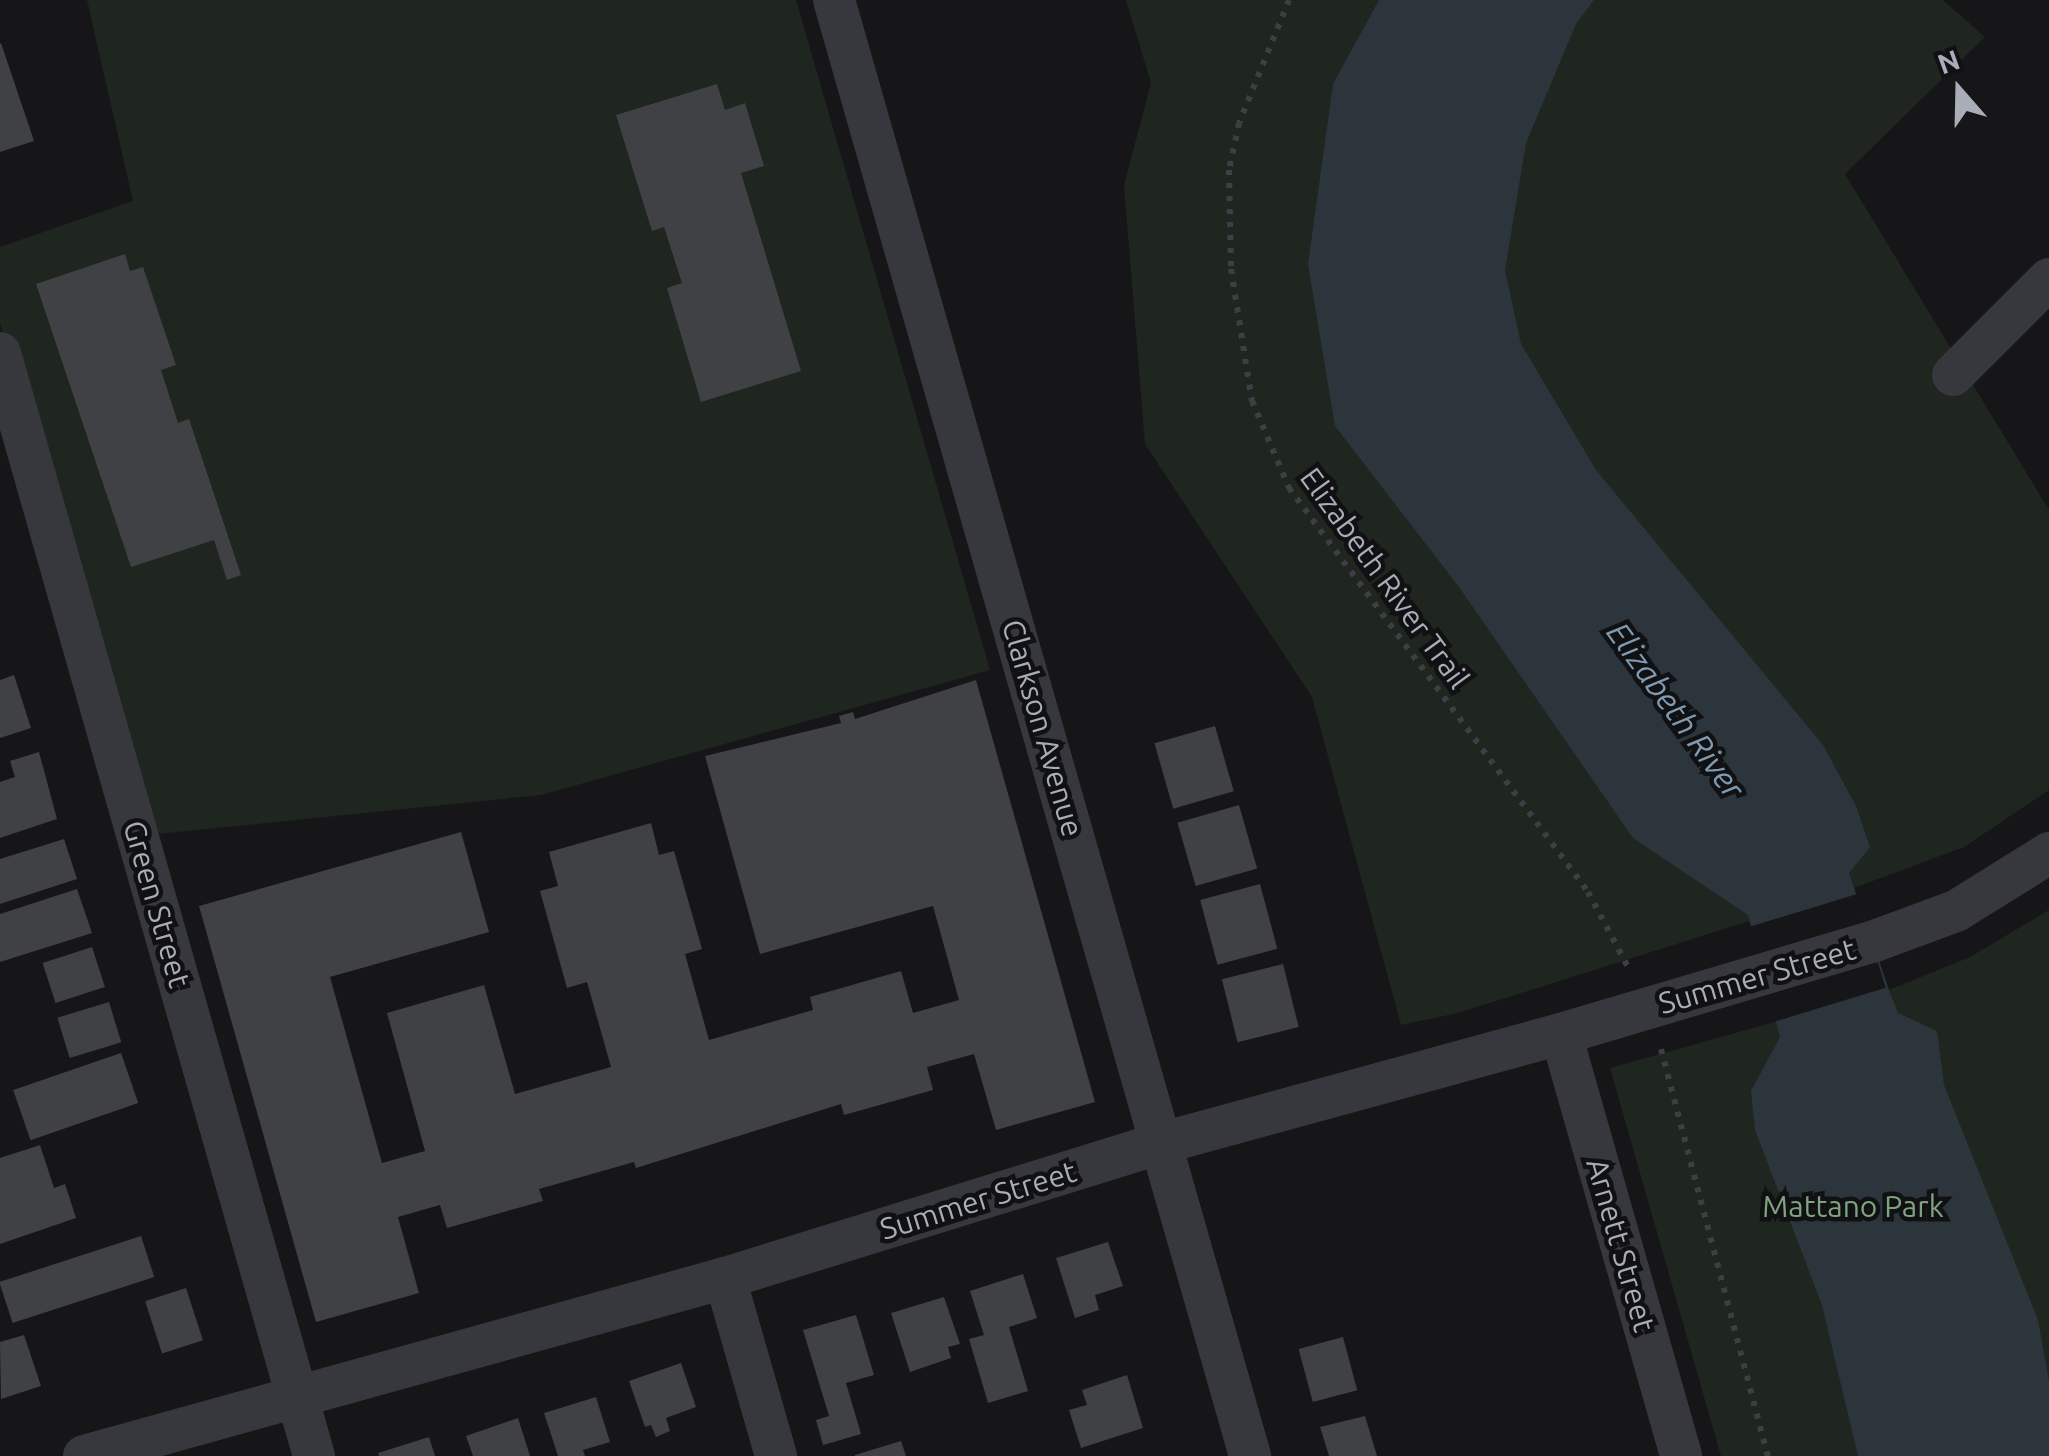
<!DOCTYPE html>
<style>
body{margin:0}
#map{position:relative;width:2049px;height:1456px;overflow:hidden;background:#161618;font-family:Ubuntu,sans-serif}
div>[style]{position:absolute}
.green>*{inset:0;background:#1e261f}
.water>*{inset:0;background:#2c353c}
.pier>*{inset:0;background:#161618;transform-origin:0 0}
.building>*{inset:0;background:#404145;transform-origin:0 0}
.path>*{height:6px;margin-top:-3px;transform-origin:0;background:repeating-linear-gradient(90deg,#3d3f44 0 5px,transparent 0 13px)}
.minor>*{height:42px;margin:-21px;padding:0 21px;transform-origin:21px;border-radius:21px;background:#37383d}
span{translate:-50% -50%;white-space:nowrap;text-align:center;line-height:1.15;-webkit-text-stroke:9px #111113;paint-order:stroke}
.street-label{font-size:30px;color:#a8adb8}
.park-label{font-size:30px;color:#7fa381}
.water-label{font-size:32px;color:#7f9bb3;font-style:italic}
.north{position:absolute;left:1909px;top:40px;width:100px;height:100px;-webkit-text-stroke:8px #111113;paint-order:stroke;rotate:340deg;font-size:28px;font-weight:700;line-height:40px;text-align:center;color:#a8adb8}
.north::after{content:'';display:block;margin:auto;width:35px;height:45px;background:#a8adb8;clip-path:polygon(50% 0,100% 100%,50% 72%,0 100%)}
</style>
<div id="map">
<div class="green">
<div style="clip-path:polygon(87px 0,796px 0,990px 670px,541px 795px,147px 835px,0 323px,0 247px,133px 201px)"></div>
<div style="clip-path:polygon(1126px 0,1943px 0,1985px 37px,1845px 174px,2049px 510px,2049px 790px,1964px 847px,1854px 888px,1458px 1013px,1401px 1025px,1312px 697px,1145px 444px,1124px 185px,1151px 83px)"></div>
<div style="clip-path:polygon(2049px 910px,2049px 1456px,1721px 1456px,1610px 1068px,1889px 990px,1970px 957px)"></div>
</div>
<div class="water">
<div style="clip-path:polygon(1379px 0,1594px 0,1576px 24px,1526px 143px,1505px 270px,1521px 344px,1596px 470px,1823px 745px,1856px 806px,1870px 847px,1849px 873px,1889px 990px,1898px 1013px,1937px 1031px,1944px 1085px,2038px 1320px,2049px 1381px,2049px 1456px,1858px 1456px,1822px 1305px,1755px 1130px,1751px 1091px,1780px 1037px,1748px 915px,1633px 838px,1459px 587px,1335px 426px,1308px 264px,1333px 84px)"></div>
</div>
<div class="pier">
<div style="left:1857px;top:894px;width:98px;height:115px;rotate:73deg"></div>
</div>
<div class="building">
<div style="clip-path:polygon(1px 43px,34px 141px,0 152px,0 44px)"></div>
<div style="clip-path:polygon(717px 84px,725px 110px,745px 103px,764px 166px,741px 173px,801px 371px,701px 402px,667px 288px,682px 283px,664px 227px,652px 231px,616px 115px)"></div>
<div style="clip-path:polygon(125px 254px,130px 271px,143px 267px,176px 365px,161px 370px,178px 423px,189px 419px,241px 575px,227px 580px,214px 540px,131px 567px,36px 284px)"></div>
<div style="clip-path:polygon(14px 675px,31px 728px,0 738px,0 680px)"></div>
<div style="clip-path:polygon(976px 680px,1095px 1102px,996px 1130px,974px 1054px,927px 1067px,933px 1090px,844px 1115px,841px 1104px,636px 1168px,634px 1162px,539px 1189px,543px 1201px,447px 1228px,440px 1205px,398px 1217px,419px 1293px,316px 1322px,199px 906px,461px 832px,489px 932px,330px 977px,382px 1163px,425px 1151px,387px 1013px,484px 985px,515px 1094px,611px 1067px,587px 982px,567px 988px,540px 891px,558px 886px,549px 852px,651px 823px,659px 855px,674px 851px,702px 949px,685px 954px,709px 1040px,813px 1010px,810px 997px,901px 971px,913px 1013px,959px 1000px,933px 906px,760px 954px,705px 756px,841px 723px,839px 716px,853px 712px,855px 719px)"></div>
<div style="left:1215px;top:726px;width:68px;height:63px;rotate:74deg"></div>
<div style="clip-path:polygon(39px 752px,57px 819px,0 838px,0 782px,15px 777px,10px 761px)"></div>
<div style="left:1239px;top:805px;width:66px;height:64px;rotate:74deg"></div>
<div style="clip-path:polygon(64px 839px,77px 879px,0 904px,0 859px)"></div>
<div style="left:1260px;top:884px;width:67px;height:62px;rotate:75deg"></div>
<div style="clip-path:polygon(77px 889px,92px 933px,0 962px,0 914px)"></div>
<div style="left:92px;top:947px;width:42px;height:52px;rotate:72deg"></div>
<div style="left:1283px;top:964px;width:65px;height:63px;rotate:76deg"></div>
<div style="left:109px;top:1002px;width:42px;height:54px;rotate:73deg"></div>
<div style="left:121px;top:1053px;width:53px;height:114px;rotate:71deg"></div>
<div style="clip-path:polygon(40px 1145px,54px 1188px,65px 1184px,76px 1218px,0 1244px,0 1158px)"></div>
<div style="left:141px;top:1236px;width:43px;height:149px;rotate:72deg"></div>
<div style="clip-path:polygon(1108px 1242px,1123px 1286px,1095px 1295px,1099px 1310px,1075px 1318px,1056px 1258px)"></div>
<div style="clip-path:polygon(1023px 1274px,1037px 1318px,1009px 1327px,1028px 1391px,988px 1403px,969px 1339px,984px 1335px,970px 1291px)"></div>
<div style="left:186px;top:1288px;width:55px;height:43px;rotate:72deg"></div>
<div style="clip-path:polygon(944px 1297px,960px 1344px,948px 1347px,951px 1358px,910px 1372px,891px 1313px)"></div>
<div style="clip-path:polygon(856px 1315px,874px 1375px,846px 1383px,861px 1434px,823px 1445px,816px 1420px,829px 1416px,803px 1330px)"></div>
<div style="clip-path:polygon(24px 1335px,41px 1386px,1px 1399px,0 1342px)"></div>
<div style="left:1343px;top:1337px;width:55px;height:46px;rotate:75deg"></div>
<div style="clip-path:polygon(681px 1363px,696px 1407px,666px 1418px,670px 1431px,656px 1437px,651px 1425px,645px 1427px,629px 1381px)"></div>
<div style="clip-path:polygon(1127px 1375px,1143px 1428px,1081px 1448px,1069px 1410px,1087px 1405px,1082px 1390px)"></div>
<div style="clip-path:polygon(596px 1397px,610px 1442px,583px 1450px,585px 1456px,558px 1456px,544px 1413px)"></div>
<div style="clip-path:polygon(1365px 1416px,1377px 1456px,1329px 1456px,1320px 1427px)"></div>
<div style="clip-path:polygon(518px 1418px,530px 1456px,473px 1456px,466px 1436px)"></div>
<div style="clip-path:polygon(429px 1437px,435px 1456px,379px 1456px,378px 1453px)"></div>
<div style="clip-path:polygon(901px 1441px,906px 1456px,855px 1456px,855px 1455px)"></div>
</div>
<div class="path">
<div style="left:1289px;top:0;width:133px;rotate:112.1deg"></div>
<div style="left:1239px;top:123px;width:48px;rotate:102deg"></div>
<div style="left:1229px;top:170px;width:99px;rotate:88.8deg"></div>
<div style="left:1231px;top:269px;width:134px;rotate:81deg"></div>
<div style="left:1252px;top:401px;width:95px;rotate:67deg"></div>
<div style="left:1289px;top:488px;width:503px;rotate:53.49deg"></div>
<div style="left:1588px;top:892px;width:85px;rotate:61.9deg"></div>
<div style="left:1661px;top:1049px;width:421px;rotate:75.3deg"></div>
</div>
<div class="minor">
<div style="left:834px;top:0;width:1514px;rotate:74.05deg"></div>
<div style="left:0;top:353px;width:1147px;rotate:74.11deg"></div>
<div style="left:1953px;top:375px;width:136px;rotate:-45deg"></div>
<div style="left:1561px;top:1034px;width:439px;rotate:74.1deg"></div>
<div style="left:725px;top:1278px;width:185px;rotate:74deg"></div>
<div style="left:84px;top:1456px;width:665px;rotate:-15.52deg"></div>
<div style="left:725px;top:1278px;width:457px;rotate:-17.2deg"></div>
<div style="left:1162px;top:1143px;width:414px;rotate:-15.3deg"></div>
<div style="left:1561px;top:1034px;width:324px;rotate:-16.5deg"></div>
<div style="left:1872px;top:942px;width:90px;rotate:-20.3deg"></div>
<div style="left:1956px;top:911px;width:110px;rotate:-31.9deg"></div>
</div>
<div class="street-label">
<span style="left:1385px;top:578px;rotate:54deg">Elizabeth River Trail</span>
<span style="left:1043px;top:728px;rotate:74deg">Clarkson Avenue</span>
<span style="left:157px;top:904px;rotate:74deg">Green Street</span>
<span style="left:1757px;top:976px;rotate:-16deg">Summer Street</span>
<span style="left:978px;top:1200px;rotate:-17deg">Summer Street</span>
<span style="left:1621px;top:1245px;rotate:74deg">Arnett Street</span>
</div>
<div class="park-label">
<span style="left:1853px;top:1206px">Mattano Park</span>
</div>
<div class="water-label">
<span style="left:1676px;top:710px;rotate:54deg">Elizabeth River</span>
</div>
<div class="north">N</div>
</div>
